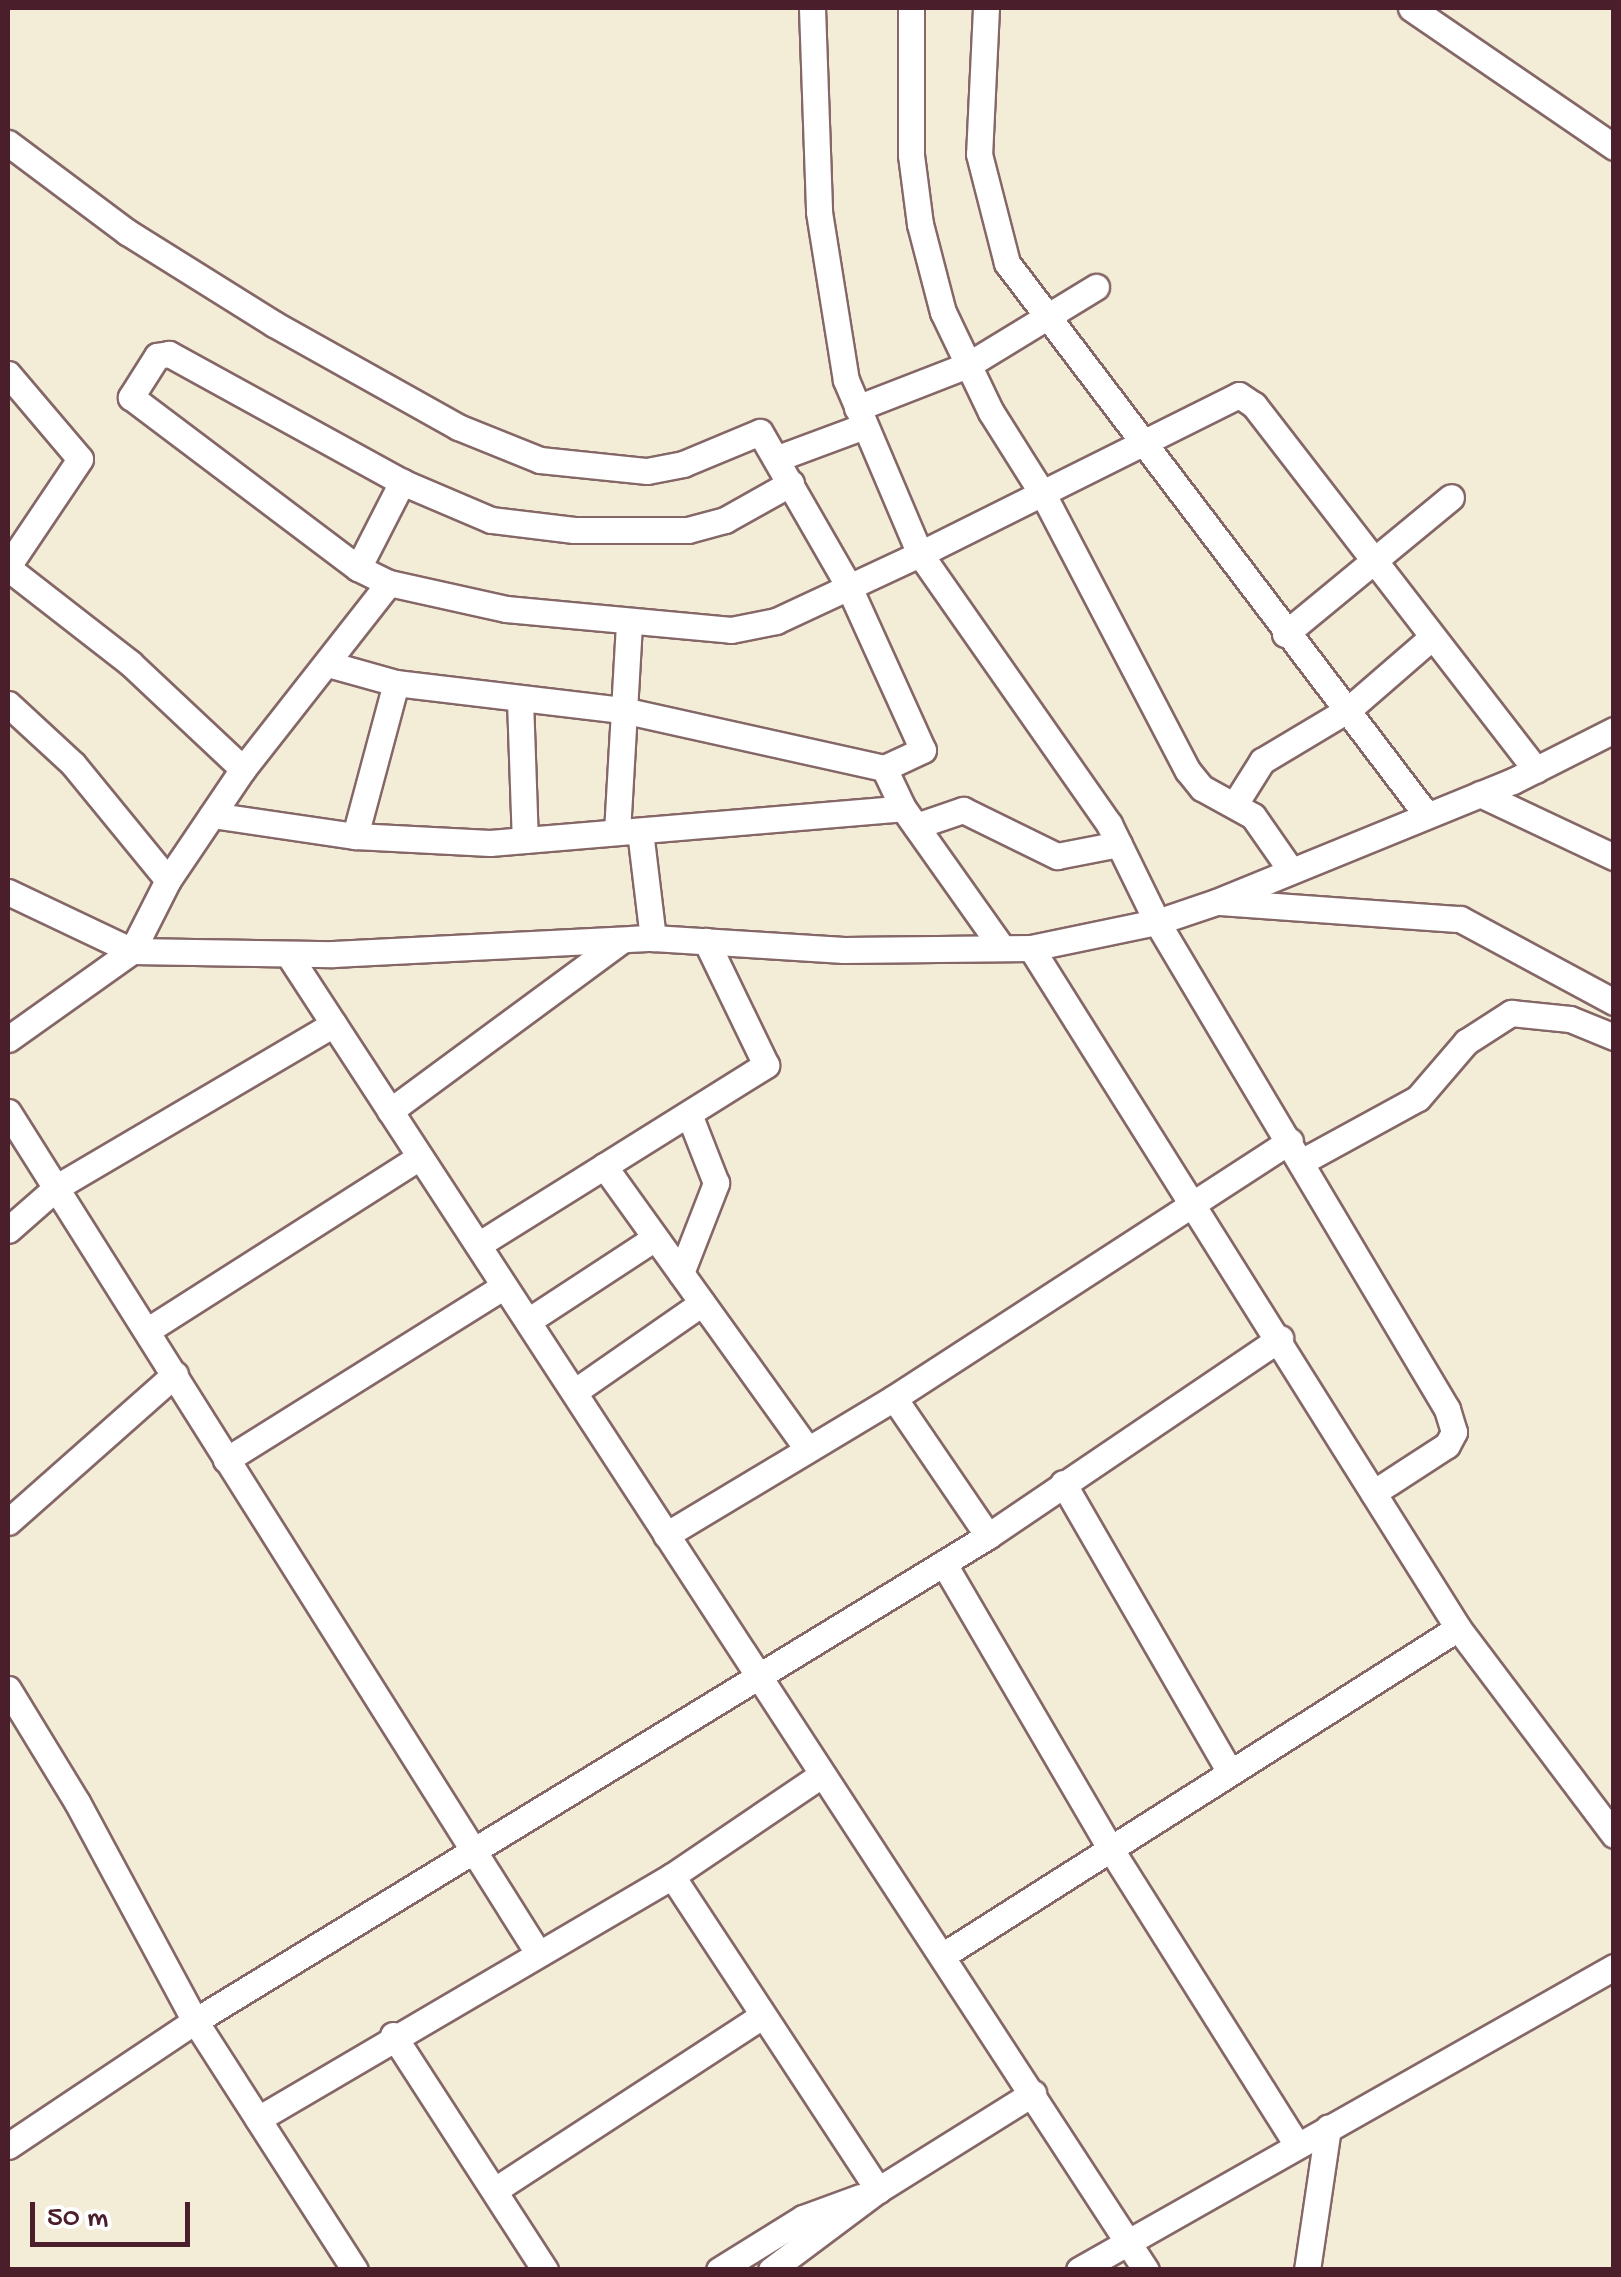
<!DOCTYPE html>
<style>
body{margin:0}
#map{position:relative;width:1621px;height:2277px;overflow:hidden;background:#f3ecd7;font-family:"Gochi Hand",sans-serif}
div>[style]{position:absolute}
.roads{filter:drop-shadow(2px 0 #856767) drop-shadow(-2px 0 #856767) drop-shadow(0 2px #856767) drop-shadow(0 -2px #856767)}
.minor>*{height:25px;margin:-12.5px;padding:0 12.5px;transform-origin:12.5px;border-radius:12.5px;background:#fff}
span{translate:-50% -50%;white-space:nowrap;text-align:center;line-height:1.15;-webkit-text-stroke:10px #fff;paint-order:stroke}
.frame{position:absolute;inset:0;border:10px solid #4a1f2b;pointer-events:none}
.scale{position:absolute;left:30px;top:2202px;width:160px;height:45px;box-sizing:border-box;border:5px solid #4a1f2b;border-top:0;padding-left:12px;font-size:30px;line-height:35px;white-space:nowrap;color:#4a1f2b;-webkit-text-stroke:8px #fff;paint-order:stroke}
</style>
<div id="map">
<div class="roads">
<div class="minor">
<div style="left:812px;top:8px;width:204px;rotate:88deg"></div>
<div style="left:819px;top:212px;width:170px;rotate:80.9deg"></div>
<div style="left:846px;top:380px;width:189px;rotate:67deg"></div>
<div style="left:920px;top:554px;width:330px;rotate:55deg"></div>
<div style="left:1109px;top:824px;width:109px;rotate:63.9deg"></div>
<div style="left:1157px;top:922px;width:567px;rotate:59.23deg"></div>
<div style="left:1447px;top:1409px;width:24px;rotate:73deg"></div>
<div style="left:1454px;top:1432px;width:15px;rotate:118deg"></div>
<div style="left:1447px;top:1445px;width:88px;rotate:147deg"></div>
<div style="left:911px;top:8px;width:147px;rotate:90deg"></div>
<div style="left:911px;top:155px;width:70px;rotate:82.6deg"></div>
<div style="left:920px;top:224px;width:91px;rotate:75.4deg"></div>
<div style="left:943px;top:312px;width:111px;rotate:64.4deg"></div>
<div style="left:991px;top:412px;width:99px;rotate:57.8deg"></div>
<div style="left:1044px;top:496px;width:310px;rotate:62.4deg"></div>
<div style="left:1188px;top:771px;width:22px;rotate:51deg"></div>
<div style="left:1202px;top:788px;width:58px;rotate:28.8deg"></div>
<div style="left:1253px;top:816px;width:65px;rotate:55.1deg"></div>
<div style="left:986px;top:8px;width:146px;rotate:92.7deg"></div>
<div style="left:979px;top:154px;width:113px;rotate:75.6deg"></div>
<div style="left:1007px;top:263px;width:692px;rotate:52.75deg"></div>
<div style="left:1411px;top:8px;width:246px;rotate:34.4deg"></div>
<div style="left:8px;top:143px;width:149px;rotate:36.8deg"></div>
<div style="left:127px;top:232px;width:173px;rotate:32deg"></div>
<div style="left:274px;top:324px;width:211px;rotate:29.2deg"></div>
<div style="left:458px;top:427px;width:88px;rotate:21.9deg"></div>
<div style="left:540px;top:460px;width:108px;rotate:5.9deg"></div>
<div style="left:647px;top:471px;width:37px;rotate:-11deg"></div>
<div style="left:683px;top:464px;width:83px;rotate:-22.6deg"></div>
<div style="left:760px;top:432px;width:177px;rotate:60.1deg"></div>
<div style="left:848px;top:585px;width:181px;rotate:65.6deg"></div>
<div style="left:923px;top:750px;width:43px;rotate:155.2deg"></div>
<div style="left:884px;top:768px;width:268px;rotate:-167.5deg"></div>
<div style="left:622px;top:710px;width:228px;rotate:-173.2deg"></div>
<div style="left:396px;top:683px;width:71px;rotate:-164.4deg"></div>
<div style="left:8px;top:374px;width:111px;rotate:49.7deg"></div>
<div style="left:80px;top:459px;width:129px;rotate:123.9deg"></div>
<div style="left:857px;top:408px;width:119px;rotate:-21.2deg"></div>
<div style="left:968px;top:365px;width:150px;rotate:-31.4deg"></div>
<div style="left:778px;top:458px;width:92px;rotate:-20.4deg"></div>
<div style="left:791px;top:483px;width:76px;rotate:150.7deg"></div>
<div style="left:725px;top:520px;width:38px;rotate:165deg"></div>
<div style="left:688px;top:530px;width:114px;rotate:180deg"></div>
<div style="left:574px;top:530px;width:84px;rotate:-173.1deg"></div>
<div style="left:491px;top:520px;width:97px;rotate:-156.9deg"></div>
<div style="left:402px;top:482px;width:266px;rotate:-151.2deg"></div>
<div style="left:169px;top:354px;width:12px;rotate:171deg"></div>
<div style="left:157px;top:356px;width:49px;rotate:122.4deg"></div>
<div style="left:131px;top:397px;width:284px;rotate:37deg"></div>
<div style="left:358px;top:568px;width:34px;rotate:26deg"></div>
<div style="left:389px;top:583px;width:120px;rotate:12.5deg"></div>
<div style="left:506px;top:609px;width:226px;rotate:5.3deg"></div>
<div style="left:731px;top:630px;width:46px;rotate:-11.3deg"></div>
<div style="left:776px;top:621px;width:159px;rotate:-25deg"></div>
<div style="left:920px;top:554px;width:356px;rotate:-26.5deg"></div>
<div style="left:1239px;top:395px;width:18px;rotate:34deg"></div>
<div style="left:1254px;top:405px;width:461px;rotate:52.3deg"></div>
<div style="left:8px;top:568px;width:155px;rotate:37.9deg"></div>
<div style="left:130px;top:663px;width:155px;rotate:43.2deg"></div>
<div style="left:358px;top:568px;width:97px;rotate:-62.9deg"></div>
<div style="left:1285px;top:634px;width:215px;rotate:-39.5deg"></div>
<div style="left:520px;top:700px;width:140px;rotate:88deg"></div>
<div style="left:8px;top:704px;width:88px;rotate:42.7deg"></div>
<div style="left:73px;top:764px;width:150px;rotate:50.7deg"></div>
<div style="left:884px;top:768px;width:44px;rotate:64.6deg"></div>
<div style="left:903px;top:808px;width:171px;rotate:54.7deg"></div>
<div style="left:1480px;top:794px;width:148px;rotate:25.2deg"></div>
<div style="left:1235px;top:804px;width:51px;rotate:-57.9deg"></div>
<div style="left:1262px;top:761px;width:101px;rotate:-30.9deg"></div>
<div style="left:1349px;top:709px;width:108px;rotate:-40.9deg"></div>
<div style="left:212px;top:815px;width:145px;rotate:8.4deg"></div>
<div style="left:355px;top:836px;width:135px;rotate:3deg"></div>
<div style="left:490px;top:843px;width:414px;rotate:-4.8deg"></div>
<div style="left:916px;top:826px;width:50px;rotate:-18.8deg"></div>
<div style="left:963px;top:810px;width:105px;rotate:26.1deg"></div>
<div style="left:1057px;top:856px;width:63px;rotate:-11deg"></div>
<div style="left:640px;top:831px;width:108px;rotate:83.1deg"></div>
<div style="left:617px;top:832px;width:209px;rotate:-86.7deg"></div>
<div style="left:355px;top:836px;width:158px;rotate:-75deg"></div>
<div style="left:8px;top:892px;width:137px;rotate:25.4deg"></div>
<div style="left:132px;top:951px;width:201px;rotate:0.9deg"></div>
<div style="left:333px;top:954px;width:320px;rotate:-2.9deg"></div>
<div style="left:653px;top:938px;width:191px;rotate:3.6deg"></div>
<div style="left:844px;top:950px;width:187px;rotate:-0.6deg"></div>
<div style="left:1031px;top:948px;width:129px;rotate:-11.7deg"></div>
<div style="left:1157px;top:922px;width:62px;rotate:-18.7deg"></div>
<div style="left:1216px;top:902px;width:321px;rotate:-22.2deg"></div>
<div style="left:1513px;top:781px;width:113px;rotate:-26.8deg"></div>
<div style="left:1220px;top:902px;width:241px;rotate:4.1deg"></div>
<div style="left:1460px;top:919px;width:175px;rotate:28.3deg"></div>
<div style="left:1031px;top:948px;width:803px;rotate:57.87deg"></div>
<div style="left:1458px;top:1628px;width:259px;rotate:53deg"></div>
<div style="left:288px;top:954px;width:1571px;rotate:56.9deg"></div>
<div style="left:8px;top:1039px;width:152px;rotate:-35.4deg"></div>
<div style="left:132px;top:951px;width:80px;rotate:-63.1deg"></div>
<div style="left:168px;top:880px;width:134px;rotate:-56deg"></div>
<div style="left:243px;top:769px;width:236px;rotate:-51.9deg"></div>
<div style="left:390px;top:1111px;width:287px;rotate:-36.4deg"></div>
<div style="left:8px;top:1112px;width:994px;rotate:57.78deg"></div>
<div style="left:1303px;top:1161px;width:131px;rotate:-28.7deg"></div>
<div style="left:1418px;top:1098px;width:74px;rotate:-49.4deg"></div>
<div style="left:1466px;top:1042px;width:54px;rotate:-32.8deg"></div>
<div style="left:1511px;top:1013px;width:59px;rotate:5.8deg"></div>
<div style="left:1570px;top:1019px;width:48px;rotate:22.2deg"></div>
<div style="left:604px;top:1166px;width:348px;rotate:54.3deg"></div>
<div style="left:8px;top:1230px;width:65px;rotate:-41.3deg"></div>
<div style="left:57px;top:1187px;width:321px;rotate:-30.5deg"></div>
<div style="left:478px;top:1245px;width:340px;rotate:-32deg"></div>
<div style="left:766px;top:1065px;width:138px;rotate:-115.8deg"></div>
<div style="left:681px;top:1273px;width:97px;rotate:-68.7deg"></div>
<div style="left:716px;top:1183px;width:74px;rotate:-111.4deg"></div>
<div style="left:528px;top:1321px;width:152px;rotate:-33.2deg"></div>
<div style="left:148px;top:1330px;width:322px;rotate:-32.5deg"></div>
<div style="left:574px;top:1392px;width:156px;rotate:-34.8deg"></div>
<div style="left:894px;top:1398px;width:167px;rotate:55.7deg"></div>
<div style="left:226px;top:1460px;width:327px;rotate:-32deg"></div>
<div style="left:1063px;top:1483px;width:332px;rotate:60deg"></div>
<div style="left:8px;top:1522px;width:223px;rotate:-41.5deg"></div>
<div style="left:666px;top:1535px;width:266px;rotate:-31deg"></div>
<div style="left:894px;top:1398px;width:472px;rotate:-33deg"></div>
<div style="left:944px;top:1564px;width:329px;rotate:59.7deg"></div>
<div style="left:1110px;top:1848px;width:351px;rotate:57.8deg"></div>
<div style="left:8px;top:1689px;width:132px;rotate:58.6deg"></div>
<div style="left:77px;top:1802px;width:249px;rotate:61.7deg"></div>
<div style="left:195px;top:2021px;width:296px;rotate:57.3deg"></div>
<div style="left:672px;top:1876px;width:376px;rotate:56.7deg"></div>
<div style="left:942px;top:1956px;width:611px;rotate:-32.44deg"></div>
<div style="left:393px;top:2035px;width:280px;rotate:57.1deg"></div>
<div style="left:258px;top:2119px;width:480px;rotate:-30.4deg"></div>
<div style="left:672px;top:1876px;width:180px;rotate:-34.1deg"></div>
<div style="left:8px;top:2146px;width:225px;rotate:-33.8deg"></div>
<div style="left:195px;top:2021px;width:930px;rotate:-31.45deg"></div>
<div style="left:988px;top:1536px;width:353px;rotate:-34.1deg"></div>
<div style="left:495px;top:2190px;width:319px;rotate:-33.1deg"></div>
<div style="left:719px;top:2270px;width:99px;rotate:-31.8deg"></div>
<div style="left:803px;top:2218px;width:61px;rotate:-20.2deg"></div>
<div style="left:771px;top:2270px;width:134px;rotate:-36.8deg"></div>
<div style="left:878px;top:2190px;width:183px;rotate:-32deg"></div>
<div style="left:1079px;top:2270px;width:615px;rotate:-29.53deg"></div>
<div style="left:1307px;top:2270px;width:144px;rotate:-81.6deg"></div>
</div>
</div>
<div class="frame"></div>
<div class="scale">50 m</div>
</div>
